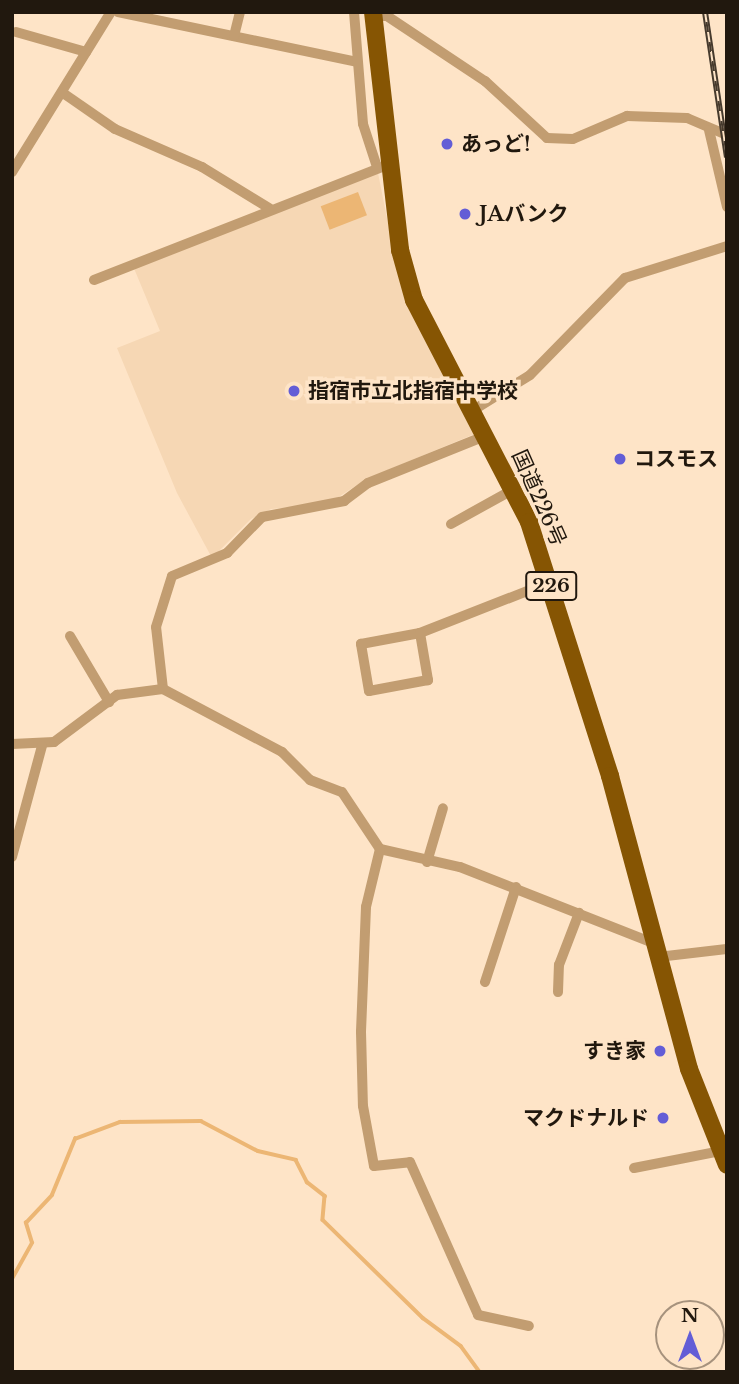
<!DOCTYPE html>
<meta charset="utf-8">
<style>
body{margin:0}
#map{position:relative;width:739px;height:1384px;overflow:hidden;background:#fee4c7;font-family:"Libre Baskerville","Noto Sans JP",serif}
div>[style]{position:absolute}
.built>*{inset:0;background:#f6d7b4}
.water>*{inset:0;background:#ecb674;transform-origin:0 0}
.stream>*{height:3.5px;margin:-1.75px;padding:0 1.75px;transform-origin:1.75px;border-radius:1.75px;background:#ecb674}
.minor>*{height:10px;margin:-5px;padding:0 5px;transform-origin:5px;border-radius:5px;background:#c29d71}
.trunk>*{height:18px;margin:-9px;padding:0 9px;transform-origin:9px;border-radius:9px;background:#865503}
.rail>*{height:6px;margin-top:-3px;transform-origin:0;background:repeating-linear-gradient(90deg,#fee4c7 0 10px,#463a2d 0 20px);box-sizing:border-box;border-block:2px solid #463a2d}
.dots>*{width:19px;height:19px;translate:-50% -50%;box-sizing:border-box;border:4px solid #fee4c7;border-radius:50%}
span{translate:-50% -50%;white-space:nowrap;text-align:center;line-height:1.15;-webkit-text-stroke:7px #fee4c7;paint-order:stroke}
.shield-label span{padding:2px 5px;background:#fee4c7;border:2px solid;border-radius:5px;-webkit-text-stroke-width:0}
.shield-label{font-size:19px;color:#21180e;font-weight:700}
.poi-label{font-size:21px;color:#21180e;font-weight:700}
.left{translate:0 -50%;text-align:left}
.right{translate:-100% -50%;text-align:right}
.street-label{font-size:21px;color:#21180e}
.frame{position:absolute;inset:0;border:14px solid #21180e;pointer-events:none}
.north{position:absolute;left:655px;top:1300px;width:70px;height:70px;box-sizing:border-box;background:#fee4c7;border:2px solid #a6927d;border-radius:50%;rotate:0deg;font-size:19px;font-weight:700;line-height:28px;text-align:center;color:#21180e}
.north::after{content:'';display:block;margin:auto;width:24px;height:32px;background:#635dd6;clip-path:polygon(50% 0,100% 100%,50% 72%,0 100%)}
</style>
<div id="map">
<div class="built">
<div style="clip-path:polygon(378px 173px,397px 268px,477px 433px,366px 479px,328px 504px,271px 509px,251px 519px,212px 558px,177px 493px,117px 348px,160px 331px,133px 266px)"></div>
</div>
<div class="water">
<div style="left:358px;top:192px;width:25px;height:40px;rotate:69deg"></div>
</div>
<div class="stream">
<div style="left:12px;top:1279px;width:41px;rotate:-60.9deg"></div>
<div style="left:32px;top:1243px;width:21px;rotate:-107deg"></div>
<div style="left:26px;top:1223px;width:38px;rotate:-47deg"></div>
<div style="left:52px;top:1195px;width:61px;rotate:-67.7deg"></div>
<div style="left:75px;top:1139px;width:48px;rotate:-20.7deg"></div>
<div style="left:120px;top:1122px;width:81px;rotate:-0.7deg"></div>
<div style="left:201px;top:1121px;width:64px;rotate:27.8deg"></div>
<div style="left:258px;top:1151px;width:39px;rotate:13deg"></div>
<div style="left:296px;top:1160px;width:25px;rotate:63deg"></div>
<div style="left:307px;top:1182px;width:23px;rotate:38deg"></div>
<div style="left:325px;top:1196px;width:24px;rotate:95deg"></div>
<div style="left:323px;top:1220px;width:140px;rotate:44.4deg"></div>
<div style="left:423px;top:1318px;width:47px;rotate:36.4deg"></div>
<div style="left:461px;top:1346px;width:32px;rotate:54deg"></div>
</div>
<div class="minor">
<div style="left:118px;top:12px;width:244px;rotate:11.8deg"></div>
<div style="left:354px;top:12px;width:112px;rotate:85.4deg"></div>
<div style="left:363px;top:124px;width:45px;rotate:72deg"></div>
<div style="left:373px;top:16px;width:14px"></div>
<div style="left:387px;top:16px;width:118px;rotate:33.6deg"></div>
<div style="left:485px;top:81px;width:84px;rotate:42.6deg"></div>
<div style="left:547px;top:138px;width:26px;rotate:2deg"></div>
<div style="left:573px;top:139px;width:59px;rotate:-23.1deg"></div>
<div style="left:627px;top:116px;width:60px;rotate:1.9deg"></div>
<div style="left:687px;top:118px;width:43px;rotate:23deg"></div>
<div style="left:16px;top:32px;width:73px;rotate:15.9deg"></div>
<div style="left:234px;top:36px;width:25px;rotate:-76deg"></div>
<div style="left:63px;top:93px;width:63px;rotate:34.7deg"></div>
<div style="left:115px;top:129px;width:95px;rotate:23.6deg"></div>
<div style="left:202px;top:167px;width:79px;rotate:31.5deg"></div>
<div style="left:709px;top:130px;width:79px;rotate:76.8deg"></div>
<div style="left:12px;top:172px;width:188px;rotate:-58.3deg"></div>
<div style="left:94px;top:280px;width:318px;rotate:-21.4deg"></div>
<div style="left:472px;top:411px;width:68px;rotate:-31.8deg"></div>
<div style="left:530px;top:375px;width:136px;rotate:-45.6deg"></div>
<div style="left:625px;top:278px;width:107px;rotate:-17.4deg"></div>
<div style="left:451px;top:524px;width:72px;rotate:-29.1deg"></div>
<div style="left:420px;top:633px;width:48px;rotate:80.3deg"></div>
<div style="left:428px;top:680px;width:60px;rotate:169.4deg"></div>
<div style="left:369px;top:691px;width:48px;rotate:-99.7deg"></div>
<div style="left:361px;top:644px;width:60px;rotate:-10.6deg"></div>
<div style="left:420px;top:633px;width:140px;rotate:-21.4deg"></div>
<div style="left:70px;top:636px;width:77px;rotate:59.4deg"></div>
<div style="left:163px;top:689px;width:62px;rotate:-96.4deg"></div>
<div style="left:156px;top:627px;width:53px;rotate:-72.6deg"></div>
<div style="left:172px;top:576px;width:60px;rotate:-22.7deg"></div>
<div style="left:227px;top:553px;width:50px;rotate:-45.8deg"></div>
<div style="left:262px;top:517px;width:84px;rotate:-11deg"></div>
<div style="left:344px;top:501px;width:30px;rotate:-37deg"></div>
<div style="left:368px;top:483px;width:126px;rotate:-21.9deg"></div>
<div style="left:12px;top:744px;width:42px;rotate:-2.7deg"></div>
<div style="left:54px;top:742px;width:79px;rotate:-36.7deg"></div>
<div style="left:117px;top:695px;width:46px;rotate:-7.4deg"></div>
<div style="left:163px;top:689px;width:135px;rotate:27.9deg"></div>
<div style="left:282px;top:752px;width:40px;rotate:45deg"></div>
<div style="left:310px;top:780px;width:34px;rotate:21deg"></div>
<div style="left:342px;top:792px;width:69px;rotate:56.3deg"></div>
<div style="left:380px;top:849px;width:82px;rotate:12.7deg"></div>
<div style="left:460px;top:867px;width:210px;rotate:21.5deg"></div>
<div style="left:380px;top:849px;width:60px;rotate:103.6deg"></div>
<div style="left:366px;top:907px;width:125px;rotate:92.3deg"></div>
<div style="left:361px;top:1032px;width:74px;rotate:88.5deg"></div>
<div style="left:363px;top:1106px;width:61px;rotate:79.6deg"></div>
<div style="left:374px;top:1166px;width:36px;rotate:-6deg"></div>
<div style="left:410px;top:1162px;width:167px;rotate:66deg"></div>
<div style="left:478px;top:1315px;width:52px;rotate:12.2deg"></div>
<div style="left:12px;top:857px;width:115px;rotate:-74.9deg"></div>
<div style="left:427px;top:862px;width:56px;rotate:-73.5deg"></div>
<div style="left:658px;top:957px;width:69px;rotate:-6.6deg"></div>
<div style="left:485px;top:982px;width:100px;rotate:-71.9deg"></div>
<div style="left:558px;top:992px;width:27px;rotate:-88deg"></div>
<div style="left:559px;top:965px;width:56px;rotate:-69deg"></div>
<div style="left:634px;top:1168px;width:89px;rotate:-11.1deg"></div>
</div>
<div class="trunk">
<div style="left:373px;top:12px;width:240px;rotate:83.5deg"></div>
<div style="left:400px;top:250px;width:52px;rotate:74.4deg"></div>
<div style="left:414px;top:300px;width:250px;rotate:62.6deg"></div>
<div style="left:529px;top:522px;width:267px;rotate:72.3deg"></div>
<div style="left:610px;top:776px;width:303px;rotate:74.9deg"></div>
<div style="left:689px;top:1069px;width:103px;rotate:68.4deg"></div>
</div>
<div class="rail">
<div style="left:705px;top:12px;width:147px;rotate:81.4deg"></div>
</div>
<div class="dots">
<div style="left:447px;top:144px;background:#635dd6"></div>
<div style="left:465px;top:214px;background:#635dd6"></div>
<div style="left:294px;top:391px;background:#635dd6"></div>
<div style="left:620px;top:459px;background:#635dd6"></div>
<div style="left:660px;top:1051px;background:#635dd6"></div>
<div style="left:663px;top:1118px;background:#635dd6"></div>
</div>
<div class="shield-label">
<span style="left:551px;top:586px">226</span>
</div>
<div class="poi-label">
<span class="left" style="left:461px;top:144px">あっど!</span>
<span class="left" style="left:479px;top:214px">JAバンク</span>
<span class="left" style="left:308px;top:391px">指宿市立北指宿中学校</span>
<span class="left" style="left:634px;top:459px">コスモス</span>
<span class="right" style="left:646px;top:1051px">すき家</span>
<span class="right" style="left:649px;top:1118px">マクドナルド</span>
</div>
<div class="street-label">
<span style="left:539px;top:498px;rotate:66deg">国道226号</span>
</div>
<div class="frame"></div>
<div class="north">N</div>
</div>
